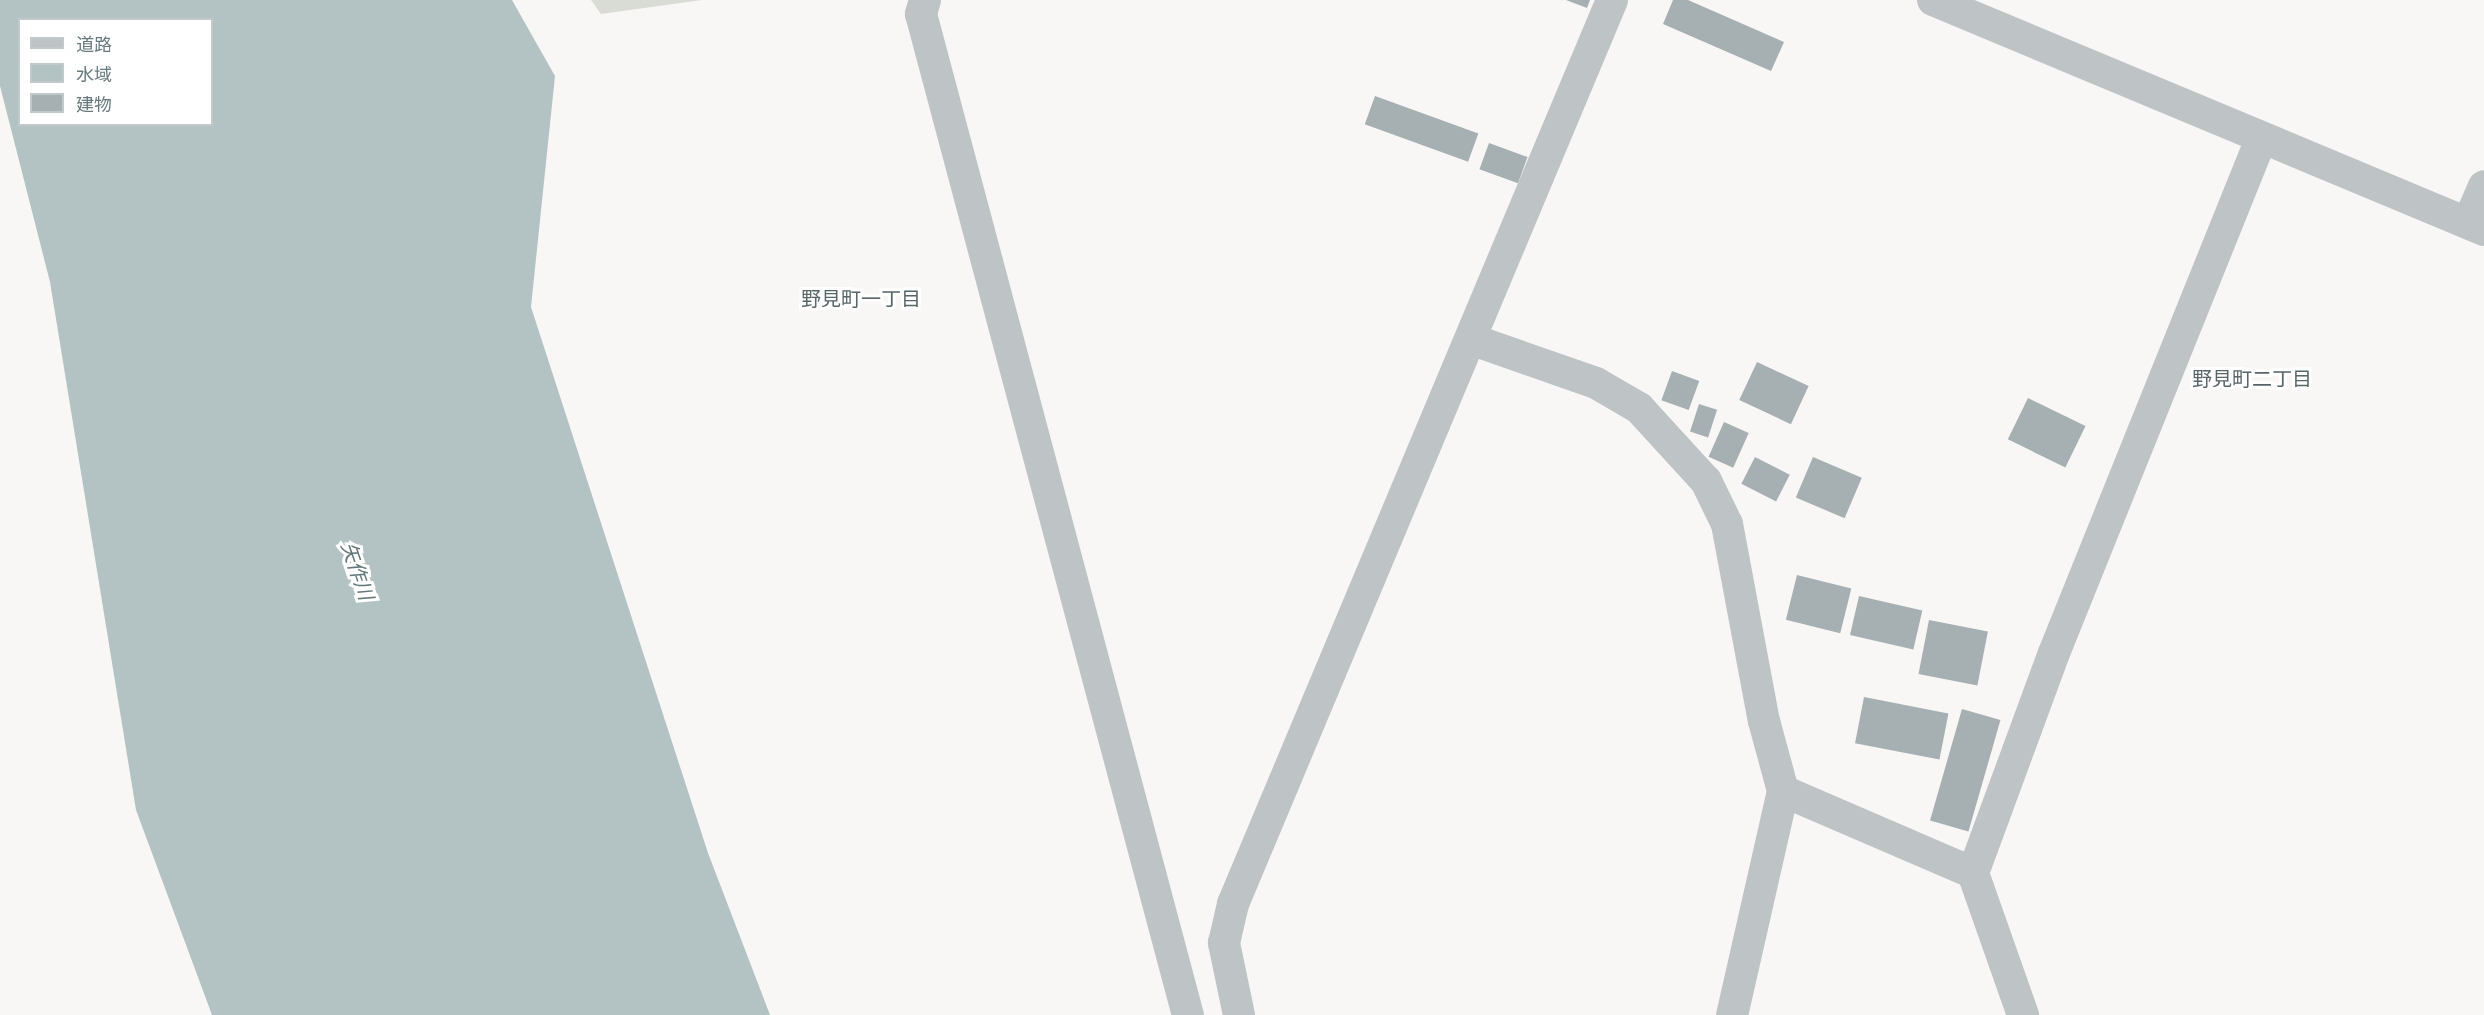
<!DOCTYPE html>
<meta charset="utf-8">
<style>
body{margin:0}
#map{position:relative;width:2484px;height:1015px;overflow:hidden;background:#f8f7f6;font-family:"Space Grotesk","Noto Sans JP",sans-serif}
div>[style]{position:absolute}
.green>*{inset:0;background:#d9dcd5}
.water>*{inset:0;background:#b3c3c3}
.building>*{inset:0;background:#a6afb2;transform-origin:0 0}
.minor>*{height:32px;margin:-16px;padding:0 16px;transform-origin:16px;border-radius:16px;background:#bec3c5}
span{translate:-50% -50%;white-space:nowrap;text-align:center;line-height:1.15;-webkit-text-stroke:6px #fff;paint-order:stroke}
.neighbourhood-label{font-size:20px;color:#586569}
.water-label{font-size:20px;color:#617778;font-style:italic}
.legend{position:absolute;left:18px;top:18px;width:195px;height:108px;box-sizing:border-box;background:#fff;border:2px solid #c2c9cb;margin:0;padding:8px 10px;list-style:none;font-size:18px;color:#66797d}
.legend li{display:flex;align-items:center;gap:12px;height:30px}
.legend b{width:30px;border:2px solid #c2c9cb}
</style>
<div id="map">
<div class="green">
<div style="clip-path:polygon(591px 0,702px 0,601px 14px)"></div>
</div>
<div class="water">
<div style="clip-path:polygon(evenodd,0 0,512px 0,555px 76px,531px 307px,708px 853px,770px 1015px,212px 1015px,136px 810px,50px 282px,0 86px,0 0,20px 20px,212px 20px,212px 124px,20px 124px,20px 20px)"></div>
</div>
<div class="building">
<div style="clip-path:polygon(1566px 0,1590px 0,1587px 8px)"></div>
<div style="clip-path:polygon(1673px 0,1688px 0,1784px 42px,1771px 71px,1663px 24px)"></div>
<div style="left:1375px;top:96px;width:110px;height:30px;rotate:20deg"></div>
<div style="left:1489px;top:143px;width:41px;height:28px;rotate:20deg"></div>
<div style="left:1757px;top:362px;width:57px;height:42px;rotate:25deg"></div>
<div style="left:1672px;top:371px;width:29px;height:31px;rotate:20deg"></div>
<div style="left:2028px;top:398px;width:64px;height:46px;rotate:26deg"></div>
<div style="left:1699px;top:404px;width:19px;height:29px;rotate:18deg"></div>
<div style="left:1724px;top:422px;width:27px;height:38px;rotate:24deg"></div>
<div style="left:1755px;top:457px;width:39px;height:30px;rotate:27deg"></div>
<div style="left:1813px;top:457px;width:53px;height:44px;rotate:23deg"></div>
<div style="left:1797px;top:575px;width:56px;height:46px;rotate:14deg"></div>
<div style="left:1859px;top:596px;width:65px;height:40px;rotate:13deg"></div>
<div style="left:1929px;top:620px;width:60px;height:55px;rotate:11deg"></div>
<div style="left:1864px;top:697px;width:86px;height:47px;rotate:11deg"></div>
<div style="left:1962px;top:709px;width:40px;height:116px;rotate:16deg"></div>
</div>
<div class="minor">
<div style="left:925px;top:0;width:15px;rotate:106deg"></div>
<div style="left:921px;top:14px;width:1036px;rotate:75.07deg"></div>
<div style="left:1933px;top:0;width:597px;rotate:22.66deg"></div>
<div style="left:2468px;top:223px;width:40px;rotate:-66.6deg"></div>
<div style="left:1473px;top:340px;width:130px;rotate:19.3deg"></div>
<div style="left:1596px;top:383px;width:50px;rotate:30.2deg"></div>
<div style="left:1639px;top:408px;width:99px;rotate:47.5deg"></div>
<div style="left:1706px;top:481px;width:48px;rotate:64deg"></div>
<div style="left:1727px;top:524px;width:200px;rotate:79.4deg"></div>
<div style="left:1764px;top:721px;width:73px;rotate:74.8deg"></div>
<div style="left:1783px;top:791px;width:230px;rotate:102.8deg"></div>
<div style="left:1783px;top:791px;width:207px;rotate:23.3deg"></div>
<div style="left:1973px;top:873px;width:151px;rotate:70.6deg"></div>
<div style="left:1973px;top:873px;width:234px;rotate:-69.8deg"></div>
<div style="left:2054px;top:653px;width:554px;rotate:-68.06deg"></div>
<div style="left:1239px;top:1015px;width:74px;rotate:-101.8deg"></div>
<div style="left:1224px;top:943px;width:40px;rotate:-77deg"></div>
<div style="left:1233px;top:904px;width:980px;rotate:-67.25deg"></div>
</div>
<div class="neighbourhood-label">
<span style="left:861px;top:299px">野見町一丁目</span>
<span style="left:2252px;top:379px">野見町二丁目</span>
</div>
<div class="water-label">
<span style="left:357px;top:571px;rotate:71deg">矢作川</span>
</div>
<ul class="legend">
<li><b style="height:8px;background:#bec3c5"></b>道路</li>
<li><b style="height:16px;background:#b3c3c3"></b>水域</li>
<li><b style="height:16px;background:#a6afb2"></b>建物</li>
</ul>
</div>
